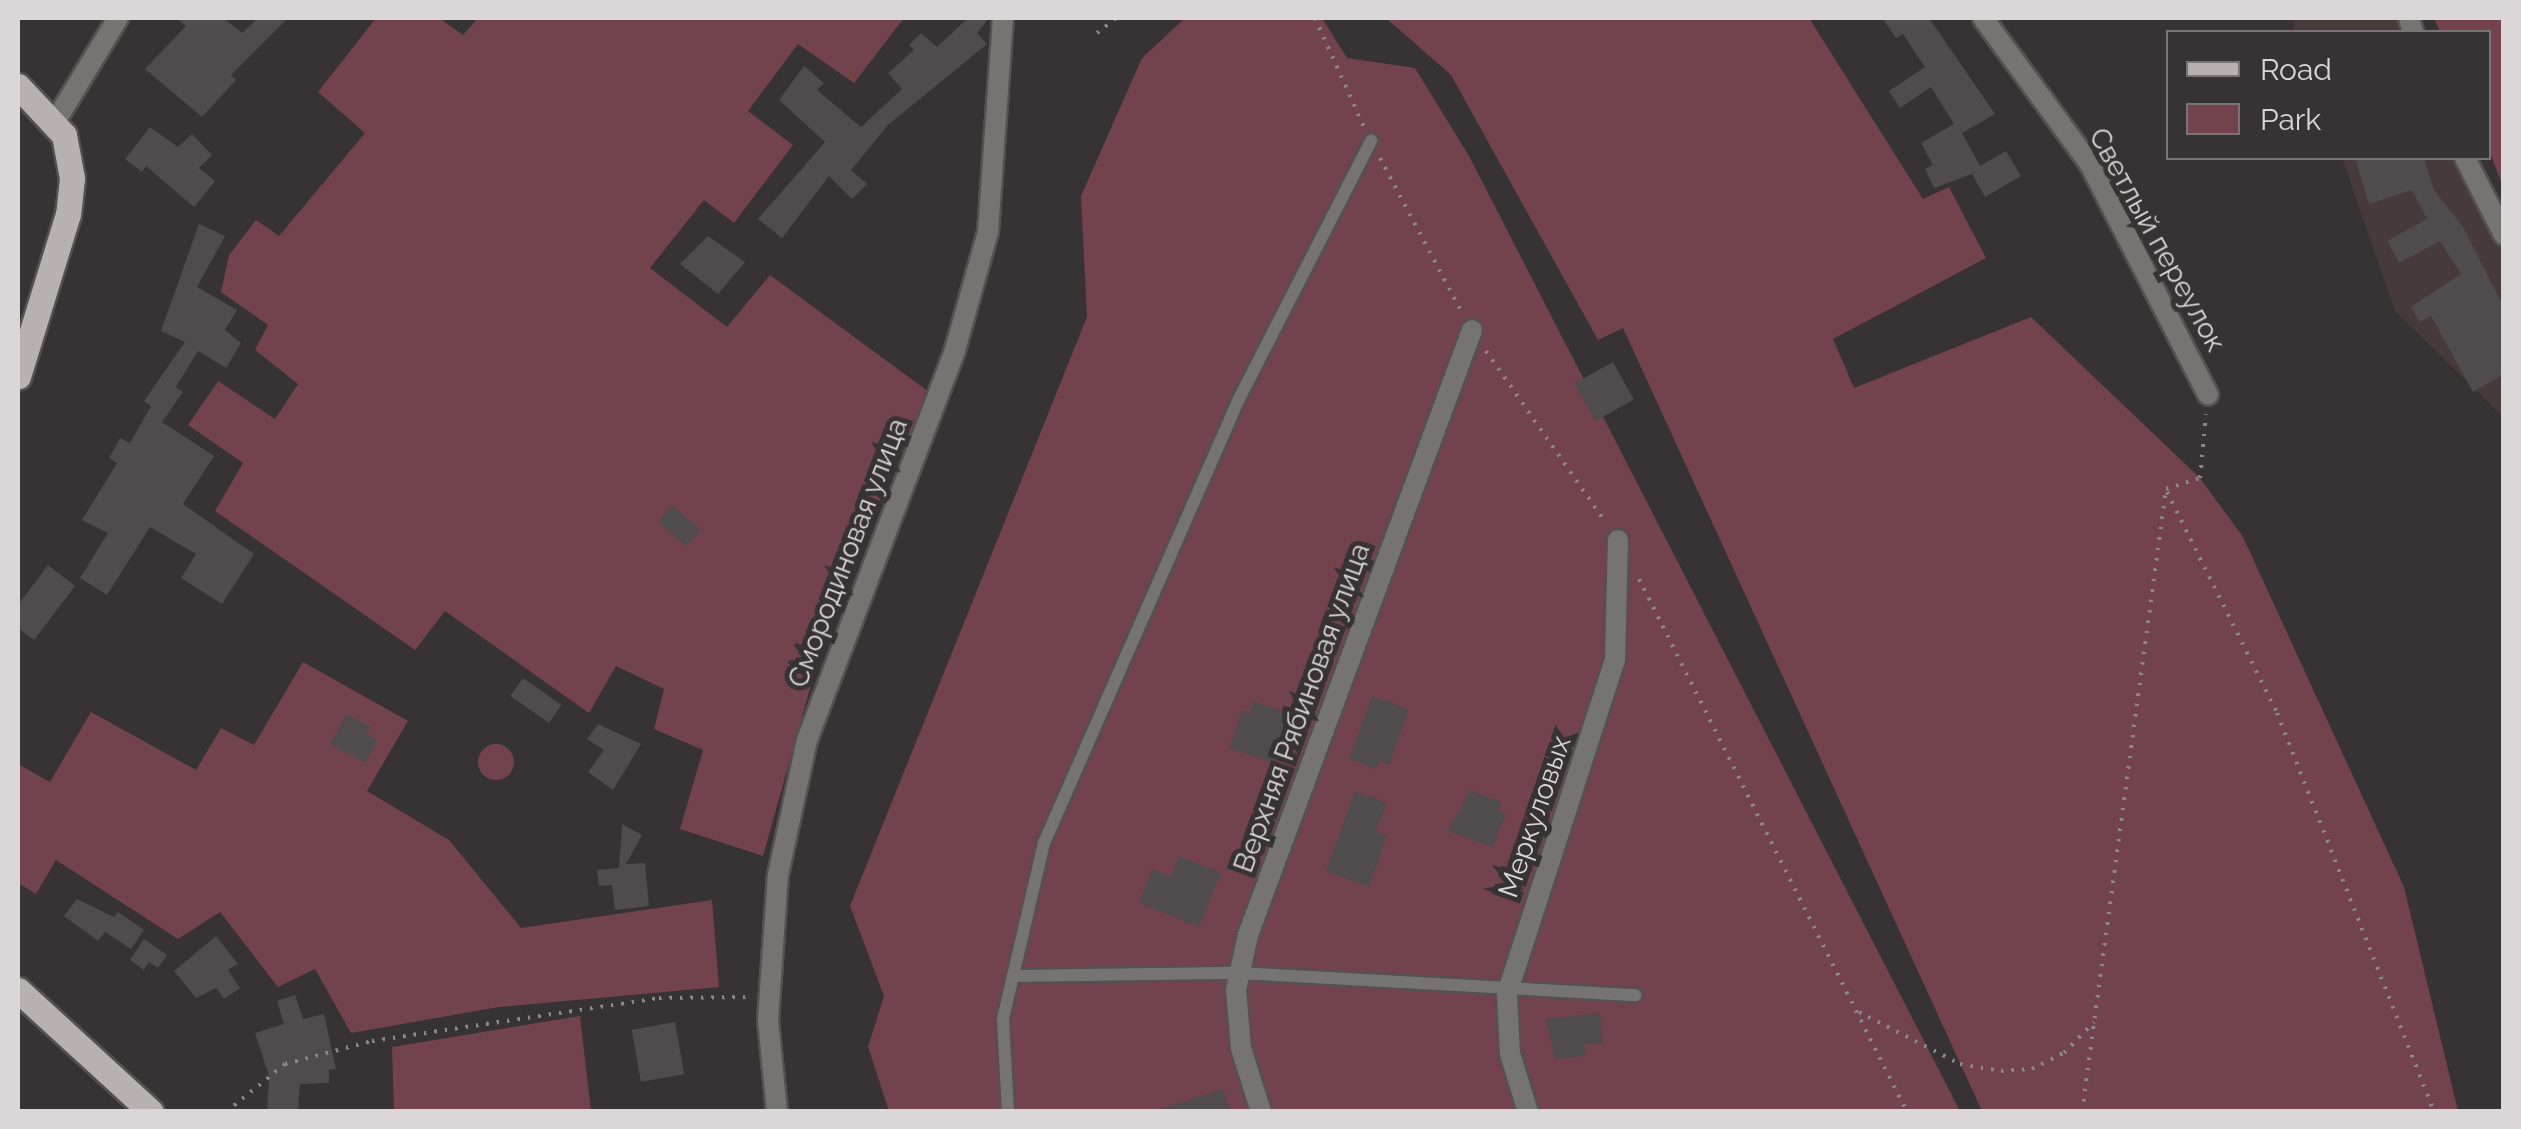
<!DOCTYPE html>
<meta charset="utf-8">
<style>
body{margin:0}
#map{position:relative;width:2521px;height:1129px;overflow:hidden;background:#373233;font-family:Raleway,sans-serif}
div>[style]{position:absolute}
.built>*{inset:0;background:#463a3b;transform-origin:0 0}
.green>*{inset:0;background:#72434c}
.round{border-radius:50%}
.building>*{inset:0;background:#504b4c;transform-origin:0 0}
.path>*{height:4px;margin-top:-2px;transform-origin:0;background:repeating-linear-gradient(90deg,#8c8788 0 2.5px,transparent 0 10.5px)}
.roads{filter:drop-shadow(2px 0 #555051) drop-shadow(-2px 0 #555051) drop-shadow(0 2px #555051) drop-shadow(0 -2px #555051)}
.service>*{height:12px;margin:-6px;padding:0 6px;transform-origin:6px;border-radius:6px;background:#767373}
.minor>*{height:20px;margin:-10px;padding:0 10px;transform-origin:10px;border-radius:10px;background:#767373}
.tertiary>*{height:20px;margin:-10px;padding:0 10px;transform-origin:10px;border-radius:10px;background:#767373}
.primary>*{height:25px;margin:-12.5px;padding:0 12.5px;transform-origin:12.5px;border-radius:12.5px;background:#b7b1b2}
span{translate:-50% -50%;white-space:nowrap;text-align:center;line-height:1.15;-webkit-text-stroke:10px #373233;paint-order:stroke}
.street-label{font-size:28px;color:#dbd7d8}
.frame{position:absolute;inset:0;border:20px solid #dbd7d8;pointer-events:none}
.legend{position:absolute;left:2166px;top:30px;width:325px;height:130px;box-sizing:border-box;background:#373233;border:2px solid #797475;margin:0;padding:12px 18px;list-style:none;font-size:30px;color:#dbd7d8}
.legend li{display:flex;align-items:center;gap:20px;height:50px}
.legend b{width:50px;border:2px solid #797475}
</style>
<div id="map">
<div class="built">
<div style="left:2294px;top:18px;width:111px;height:15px"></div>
<div style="clip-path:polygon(2342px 158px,2454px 158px,2503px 248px,2503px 417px,2395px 311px)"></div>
</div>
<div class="green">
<div style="clip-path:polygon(376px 18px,439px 18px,463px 35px,478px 18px,904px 18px,854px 83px,798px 44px,748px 111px,793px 145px,734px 223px,704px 200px,650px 268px,727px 327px,770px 275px,929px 392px,834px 603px,763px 856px,680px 829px,703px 750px,654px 729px,664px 689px,616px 666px,589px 713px,445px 611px,415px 650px,215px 511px,243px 463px,188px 425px,218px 381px,275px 419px,298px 384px,255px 350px,268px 325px,221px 292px,229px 255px,256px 220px,279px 236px,365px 133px,318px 92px)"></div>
<div style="clip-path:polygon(1185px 18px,1322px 18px,1347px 58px,1415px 68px,1469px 156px,1960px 1111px,889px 1111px,868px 1047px,884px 996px,850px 906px,1087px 317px,1081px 196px,1142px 58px)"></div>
<div style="clip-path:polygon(1386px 18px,1809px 18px,1923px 199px,1949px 187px,1986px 258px,1833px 339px,1854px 388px,2031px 317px,2200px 478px,2243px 537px,2404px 887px,2458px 1111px,1982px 1111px,1623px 328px,1598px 340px,1451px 75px)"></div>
<div style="clip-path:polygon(2434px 18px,2503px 18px,2503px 187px,2489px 150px,2488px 32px,2440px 32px)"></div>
<div style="clip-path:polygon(303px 662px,408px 721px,367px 791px,449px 840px,521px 928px,712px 900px,719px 987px,499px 1007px,351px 1033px,315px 969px,278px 987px,220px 912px,178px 939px,56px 860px,36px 894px,18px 883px,18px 764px,50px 782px,91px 712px,196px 770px,221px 728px,254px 745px)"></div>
<div class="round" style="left:478px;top:744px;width:36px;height:36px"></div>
<div style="clip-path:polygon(580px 1016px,591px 1111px,394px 1111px,392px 1047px)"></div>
</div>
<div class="building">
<div style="clip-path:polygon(176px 18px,224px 18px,242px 33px,258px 18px,288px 18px,231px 75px,236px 80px,202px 117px,145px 69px,186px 26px)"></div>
<div style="clip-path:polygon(968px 18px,989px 18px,977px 33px,987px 44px,888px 125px,851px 170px,867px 184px,852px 199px,829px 176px,782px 238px,758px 219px,825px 142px,779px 100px,804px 66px,824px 83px,817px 90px,861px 127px,902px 89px,888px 73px,914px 50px,909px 45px,921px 33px,937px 47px)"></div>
<div style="clip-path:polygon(1882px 18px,1929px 18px,1995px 114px,1962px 133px,1980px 166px,2006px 151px,2021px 176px,1985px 197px,1972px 174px,1934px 188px,1925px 169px,1933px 165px,1921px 143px,1954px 124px,1931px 87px,1900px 108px,1889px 91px,1925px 67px,1903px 34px,1896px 38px)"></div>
<div style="clip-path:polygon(150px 127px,178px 147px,192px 134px,212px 155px,199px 168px,215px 181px,194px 207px,146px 166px,142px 172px,125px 159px)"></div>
<div style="clip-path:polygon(2355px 158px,2424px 158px,2434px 190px,2463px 227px,2504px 308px,2504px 374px,2473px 392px,2431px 316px,2420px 322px,2411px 307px,2461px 274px,2440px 241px,2399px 263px,2387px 241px,2427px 219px,2412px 190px,2369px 204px)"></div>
<div style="clip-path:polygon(199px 224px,225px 236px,197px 287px,237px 310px,225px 330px,241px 343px,226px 368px,198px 351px,176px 387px,183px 392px,162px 422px,214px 456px,183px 504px,254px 554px,222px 604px,181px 578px,196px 554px,150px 527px,107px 595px,80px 578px,108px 533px,82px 520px,117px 463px,109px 458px,120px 438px,130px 443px,151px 406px,144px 401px,185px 342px,161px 331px)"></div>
<div style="clip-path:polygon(708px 236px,745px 262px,718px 294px,680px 264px)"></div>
<div style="left:1613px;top:362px;width:43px;height:44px;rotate:61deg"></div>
<div style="left:672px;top:505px;width:38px;height:22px;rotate:41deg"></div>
<div style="clip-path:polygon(48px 565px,75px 586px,34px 640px,18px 628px,18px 605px)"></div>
<div style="left:523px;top:678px;width:47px;height:22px;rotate:35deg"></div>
<div style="clip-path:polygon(1372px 696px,1409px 709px,1389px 765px,1379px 761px,1376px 769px,1349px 759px)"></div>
<div style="clip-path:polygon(1253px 701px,1288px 713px,1274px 763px,1229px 748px,1242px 710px,1250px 713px)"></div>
<div style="clip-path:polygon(346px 714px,371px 727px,367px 735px,377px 740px,366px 763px,330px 745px)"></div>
<div style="clip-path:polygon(598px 724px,641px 744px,613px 790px,588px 772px,604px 750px,587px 739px)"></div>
<div style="clip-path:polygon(1470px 790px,1502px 802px,1499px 811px,1506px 814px,1493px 847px,1448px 831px)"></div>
<div style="clip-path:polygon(1355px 791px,1387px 803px,1376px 832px,1387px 836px,1369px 887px,1326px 871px)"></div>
<div style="clip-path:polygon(622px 824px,642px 835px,626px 864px,645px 863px,649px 906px,615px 910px,612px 885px,599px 886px,597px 870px,619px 868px)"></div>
<div style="clip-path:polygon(1179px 856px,1221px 873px,1199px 927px,1139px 903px,1152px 869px,1171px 877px)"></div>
<div style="clip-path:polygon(77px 899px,114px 917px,118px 912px,144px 930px,131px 949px,105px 932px,98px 941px,64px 916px)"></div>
<div style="clip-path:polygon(216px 936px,238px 964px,228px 970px,240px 988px,224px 999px,216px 988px,196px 998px,174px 971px)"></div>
<div style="clip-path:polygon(144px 939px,167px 955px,158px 968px,149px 962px,144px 970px,130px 960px)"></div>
<div style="clip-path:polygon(295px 995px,303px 1019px,324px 1014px,336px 1069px,329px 1070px,329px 1083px,300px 1084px,298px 1112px,267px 1112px,269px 1076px,255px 1033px,284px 1024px,277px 1001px)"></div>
<div style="clip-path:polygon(1600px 1013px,1603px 1043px,1585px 1045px,1586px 1056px,1555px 1059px,1545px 1019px)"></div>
<div style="left:675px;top:1022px;width:53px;height:44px;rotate:80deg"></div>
<div style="clip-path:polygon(1223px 1089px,1230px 1112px,1163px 1112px,1163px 1108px)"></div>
</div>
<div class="path">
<div style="left:1315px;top:18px;width:120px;rotate:65.8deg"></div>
<div style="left:1097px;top:33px;width:24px;rotate:-38deg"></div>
<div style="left:1380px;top:158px;width:175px;rotate:62.1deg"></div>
<div style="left:1486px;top:351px;width:210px;rotate:55.1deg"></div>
<div style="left:2167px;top:492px;width:247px;rotate:63.5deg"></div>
<div style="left:2277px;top:713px;width:429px;rotate:68.5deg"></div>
<div style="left:1639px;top:579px;width:597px;rotate:63.31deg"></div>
<div style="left:1859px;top:1012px;width:114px;rotate:27.2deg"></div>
<div style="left:1960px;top:1064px;width:42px;rotate:9.7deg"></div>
<div style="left:2001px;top:1071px;width:31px;rotate:-4deg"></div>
<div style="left:2032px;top:1069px;width:36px;rotate:-27deg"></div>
<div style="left:2064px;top:1053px;width:43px;rotate:-45.9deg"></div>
<div style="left:226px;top:1112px;width:76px;rotate:-39.1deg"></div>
<div style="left:285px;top:1064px;width:90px;rotate:-14.8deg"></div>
<div style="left:372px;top:1041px;width:290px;rotate:-8.5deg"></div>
<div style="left:659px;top:998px;width:91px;rotate:-0.6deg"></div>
<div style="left:2082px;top:1112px;width:629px;rotate:-82.32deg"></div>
<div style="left:2166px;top:489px;width:36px;rotate:-18deg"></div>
<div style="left:2200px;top:478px;width:64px;rotate:-84.6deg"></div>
</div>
<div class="roads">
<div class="service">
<div style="left:1013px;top:976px;width:137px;rotate:-76.9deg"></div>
<div style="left:1044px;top:843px;width:487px;rotate:-66.3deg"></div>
<div style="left:1240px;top:397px;width:288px;rotate:-62.9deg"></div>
<div style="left:1008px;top:1112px;width:93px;rotate:-93.1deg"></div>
<div style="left:1003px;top:1019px;width:44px;rotate:-76.9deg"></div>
<div style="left:1013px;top:976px;width:226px;rotate:-0.8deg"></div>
<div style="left:1239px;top:973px;width:397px;rotate:3.2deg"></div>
</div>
<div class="minor">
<div style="left:1983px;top:18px;width:181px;rotate:53.8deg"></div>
<div style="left:2090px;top:164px;width:259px;rotate:62.9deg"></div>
<div style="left:2409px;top:18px;width:15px;rotate:74deg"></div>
<div style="left:2465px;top:158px;width:86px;rotate:63.1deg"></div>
<div style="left:777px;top:1112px;width:92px;rotate:-95.6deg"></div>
<div style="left:768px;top:1020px;width:145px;rotate:-86.1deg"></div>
<div style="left:778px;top:875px;width:138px;rotate:-77.9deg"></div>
<div style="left:807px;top:740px;width:417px;rotate:-69.2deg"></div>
<div style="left:955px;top:350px;width:123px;rotate:-74.4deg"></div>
<div style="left:988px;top:232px;width:215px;rotate:-86deg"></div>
<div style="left:1261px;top:1112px;width:67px;rotate:-107.4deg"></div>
<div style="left:1241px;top:1048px;width:58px;rotate:-94.9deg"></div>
<div style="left:1236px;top:990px;width:56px;rotate:-77.7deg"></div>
<div style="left:1248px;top:935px;width:645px;rotate:-69.68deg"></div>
<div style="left:1528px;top:1112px;width:61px;rotate:-107.2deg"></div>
<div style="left:1510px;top:1054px;width:60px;rotate:-92.9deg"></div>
<div style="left:1507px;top:994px;width:351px;rotate:-72.1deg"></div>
<div style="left:1615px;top:660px;width:120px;rotate:-88.6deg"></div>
</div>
<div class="tertiary">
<div style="left:55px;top:122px;width:122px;rotate:-58.8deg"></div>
</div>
<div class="primary">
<div style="left:18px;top:86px;width:67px;rotate:46.8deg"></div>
<div style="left:64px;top:135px;width:44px;rotate:79.5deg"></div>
<div style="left:72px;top:178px;width:36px;rotate:96deg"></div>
<div style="left:68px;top:214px;width:170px;rotate:107.1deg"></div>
<div style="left:18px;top:990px;width:180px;rotate:42.5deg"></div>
</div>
</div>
<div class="street-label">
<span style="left:2157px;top:240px;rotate:61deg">Светлый переулок</span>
<span style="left:848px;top:553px;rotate:-69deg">Смородиновая улица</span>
<span style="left:1302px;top:708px;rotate:-70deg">Верхняя Рябиновая улица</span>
<span style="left:1535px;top:817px;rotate:-71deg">Меркуловых</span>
</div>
<div class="frame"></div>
<ul class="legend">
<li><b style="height:12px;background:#b7b1b2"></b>Road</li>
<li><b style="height:28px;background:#72434c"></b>Park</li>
</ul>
</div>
